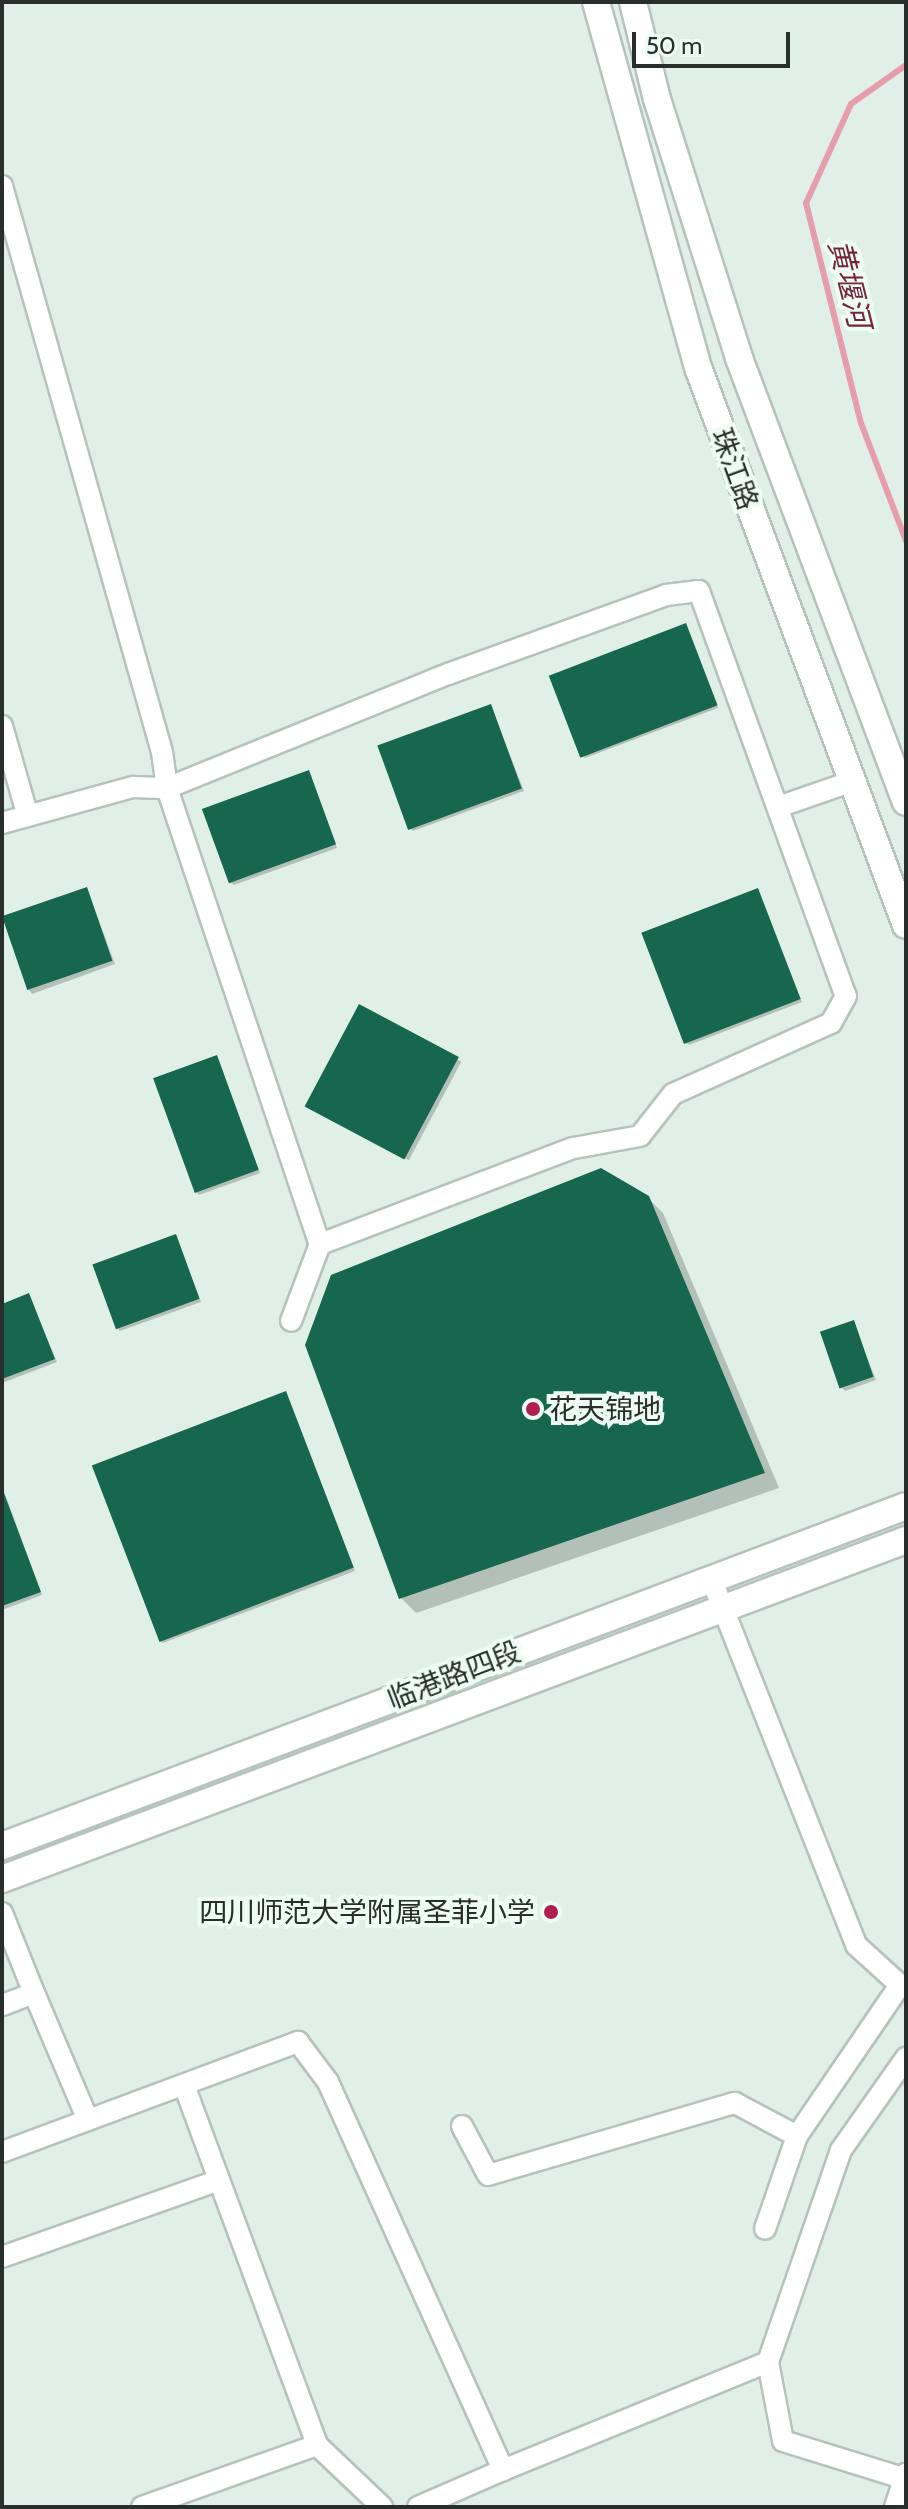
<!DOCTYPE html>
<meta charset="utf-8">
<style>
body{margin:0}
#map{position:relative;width:908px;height:2509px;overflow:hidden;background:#e0efe8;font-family:Cabin,"Noto Sans SC",sans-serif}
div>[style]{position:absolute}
.shadow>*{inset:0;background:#0003;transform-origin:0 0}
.stream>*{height:6px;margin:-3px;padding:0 3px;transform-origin:3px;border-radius:3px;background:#e69eab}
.building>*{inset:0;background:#16674d;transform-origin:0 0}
.roads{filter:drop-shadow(2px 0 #b4c3bc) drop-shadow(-2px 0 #b4c3bc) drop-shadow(0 2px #b4c3bc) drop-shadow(0 -2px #b4c3bc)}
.minor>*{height:20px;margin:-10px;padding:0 10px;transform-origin:10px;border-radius:10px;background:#fff}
.major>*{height:26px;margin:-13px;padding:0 13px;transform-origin:13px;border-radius:13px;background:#fff}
.dots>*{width:22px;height:22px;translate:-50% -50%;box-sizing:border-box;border:4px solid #edfdf5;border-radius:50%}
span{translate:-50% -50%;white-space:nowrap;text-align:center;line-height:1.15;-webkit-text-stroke:8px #edfdf5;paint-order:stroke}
.street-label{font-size:28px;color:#282e2b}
.poi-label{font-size:28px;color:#282e2b}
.left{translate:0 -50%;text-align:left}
.right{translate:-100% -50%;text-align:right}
.water-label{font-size:30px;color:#77243b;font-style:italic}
.frame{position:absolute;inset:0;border:4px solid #282e2b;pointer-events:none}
.scale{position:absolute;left:632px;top:32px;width:158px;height:36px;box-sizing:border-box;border:4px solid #282e2b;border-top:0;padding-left:10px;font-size:24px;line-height:28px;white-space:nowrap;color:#282e2b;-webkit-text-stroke:6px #edfdf5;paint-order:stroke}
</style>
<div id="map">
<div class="shadow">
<div style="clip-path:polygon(685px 626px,718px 708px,585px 758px,582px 755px)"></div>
<div style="clip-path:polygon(491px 707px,524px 791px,413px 831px,410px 828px)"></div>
<div style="clip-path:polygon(309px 773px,337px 848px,234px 885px,230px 882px)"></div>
<div style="clip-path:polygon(87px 889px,115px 964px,32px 994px,29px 990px)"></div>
<div style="clip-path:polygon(757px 890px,802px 1002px,689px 1045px,686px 1042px)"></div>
<div style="left:359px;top:1007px;width:116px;height:112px;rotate:28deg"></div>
<div style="clip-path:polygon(216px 1058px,260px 1173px,199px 1195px,196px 1192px)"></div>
<div style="clip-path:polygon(647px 1197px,663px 1213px,779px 1488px,416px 1613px,401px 1598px)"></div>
<div style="clip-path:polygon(175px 1236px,201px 1302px,120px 1331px,117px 1328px)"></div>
<div style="clip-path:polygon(29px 1296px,57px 1362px,2px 1383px,2px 1306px)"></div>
<div style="clip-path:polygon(853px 1322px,876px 1380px,845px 1391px,842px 1388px)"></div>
<div style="clip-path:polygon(286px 1393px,355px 1571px,163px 1643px,160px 1640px)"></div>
<div style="clip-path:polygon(2px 1486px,42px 1595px,2px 1610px)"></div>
</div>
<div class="stream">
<div style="left:906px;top:65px;width:67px;rotate:144.7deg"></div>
<div style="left:851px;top:104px;width:109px;rotate:114.4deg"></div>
<div style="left:806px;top:203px;width:227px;rotate:76deg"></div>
<div style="left:861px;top:423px;width:126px;rotate:69.1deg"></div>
</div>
<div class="building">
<div style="left:686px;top:623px;width:88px;height:147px;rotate:69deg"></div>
<div style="left:491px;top:704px;width:90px;height:121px;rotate:70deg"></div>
<div style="left:309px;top:770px;width:79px;height:114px;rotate:70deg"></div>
<div style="left:87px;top:887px;width:78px;height:90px;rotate:71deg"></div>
<div style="left:758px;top:888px;width:119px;height:125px;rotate:69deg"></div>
<div style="left:359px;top:1004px;width:113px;height:116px;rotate:28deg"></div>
<div style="left:217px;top:1055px;width:122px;height:68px;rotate:70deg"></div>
<div style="clip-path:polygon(601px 1168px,649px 1196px,765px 1473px,399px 1599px,305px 1345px,331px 1275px)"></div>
<div style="left:176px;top:1234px;width:69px;height:89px;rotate:70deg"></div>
<div style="clip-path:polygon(29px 1293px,55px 1359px,2px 1379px,2px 1304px)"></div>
<div style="left:854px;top:1320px;width:60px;height:36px;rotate:71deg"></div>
<div style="left:286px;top:1391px;width:189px;height:208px;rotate:69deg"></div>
<div style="clip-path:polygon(2px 1488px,41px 1592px,2px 1606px)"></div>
</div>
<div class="roads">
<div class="minor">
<div style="left:2px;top:186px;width:588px;rotate:74.22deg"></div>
<div style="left:162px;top:752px;width:36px;rotate:82deg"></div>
<div style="left:167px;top:788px;width:303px;rotate:-22.1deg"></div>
<div style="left:448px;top:674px;width:232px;rotate:-19.9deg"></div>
<div style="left:666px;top:595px;width:33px;rotate:-7deg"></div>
<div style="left:699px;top:591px;width:431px;rotate:70.1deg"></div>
<div style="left:846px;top:996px;width:31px;rotate:119deg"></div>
<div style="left:831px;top:1023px;width:173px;rotate:155.8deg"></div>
<div style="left:673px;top:1094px;width:53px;rotate:128.2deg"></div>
<div style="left:640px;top:1136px;width:68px;rotate:169.8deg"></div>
<div style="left:573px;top:1148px;width:271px;rotate:159.2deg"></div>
<div style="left:2px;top:726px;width:91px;rotate:74deg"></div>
<div style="left:778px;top:807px;width:76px;rotate:-19.1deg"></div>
<div style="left:2px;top:823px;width:136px;rotate:-15.4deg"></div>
<div style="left:133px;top:787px;width:34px;rotate:2deg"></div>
<div style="left:167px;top:788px;width:481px;rotate:71.5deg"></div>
<div style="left:320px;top:1244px;width:82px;rotate:110.6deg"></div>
<div style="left:711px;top:1578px;width:395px;rotate:68.4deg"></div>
<div style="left:856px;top:1945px;width:59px;rotate:42.3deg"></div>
<div style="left:900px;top:1985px;width:183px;rotate:124.3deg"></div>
<div style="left:797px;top:2136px;width:98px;rotate:109deg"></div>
<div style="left:2px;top:1913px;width:86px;rotate:68.2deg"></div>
<div style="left:34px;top:1993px;width:34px;rotate:159deg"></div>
<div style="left:34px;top:1993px;width:138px;rotate:67deg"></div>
<div style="left:184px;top:2085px;width:384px;rotate:69.7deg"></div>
<div style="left:462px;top:2126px;width:55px;rotate:62deg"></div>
<div style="left:488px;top:2175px;width:257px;rotate:-16.3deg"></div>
<div style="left:735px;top:2103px;width:70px;rotate:28deg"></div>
<div style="left:2px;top:2152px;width:316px;rotate:-20.4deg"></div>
<div style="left:298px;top:2042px;width:50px;rotate:53.1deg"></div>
<div style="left:328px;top:2082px;width:426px;rotate:65.7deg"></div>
<div style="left:503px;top:2470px;width:286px;rotate:-22.2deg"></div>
<div style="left:768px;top:2362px;width:224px;rotate:-71deg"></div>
<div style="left:841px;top:2150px;width:113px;rotate:-54.8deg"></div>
<div style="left:2px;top:2257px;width:230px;rotate:-19.5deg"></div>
<div style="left:768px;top:2362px;width:80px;rotate:79.2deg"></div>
<div style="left:783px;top:2441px;width:129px;rotate:17.2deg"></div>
<div style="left:142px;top:2507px;width:186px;rotate:-19.5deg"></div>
<div style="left:317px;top:2445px;width:90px;rotate:43.6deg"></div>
<div style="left:418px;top:2507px;width:93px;rotate:-23.5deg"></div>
<div style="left:895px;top:2507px;width:35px;rotate:-72deg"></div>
</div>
<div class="major">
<div style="left:596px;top:2px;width:382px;rotate:74.4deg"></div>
<div style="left:699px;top:370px;width:592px;rotate:69.55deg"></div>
<div style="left:633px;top:2px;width:100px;rotate:76.1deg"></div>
<div style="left:657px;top:99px;width:272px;rotate:72.4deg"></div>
<div style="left:739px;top:358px;width:474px;rotate:69.4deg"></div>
<div style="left:2px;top:1846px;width:966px;rotate:-20.61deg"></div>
<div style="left:2px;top:1879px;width:965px;rotate:-20.56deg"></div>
</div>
</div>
<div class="dots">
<div style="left:533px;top:1409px;background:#b01f50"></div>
<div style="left:551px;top:1912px;background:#b01f50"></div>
</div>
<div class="street-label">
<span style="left:735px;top:469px;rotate:70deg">珠江路</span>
<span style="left:454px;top:1675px;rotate:-21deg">临港路四段</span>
</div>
<div class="poi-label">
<span class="left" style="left:549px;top:1409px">花天锦地</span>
<span class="right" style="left:535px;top:1912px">四川师范大学附属圣菲小学</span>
</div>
<div class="water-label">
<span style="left:849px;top:284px;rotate:76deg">黄堰河</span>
</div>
<div class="frame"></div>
<div class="scale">50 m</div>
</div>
